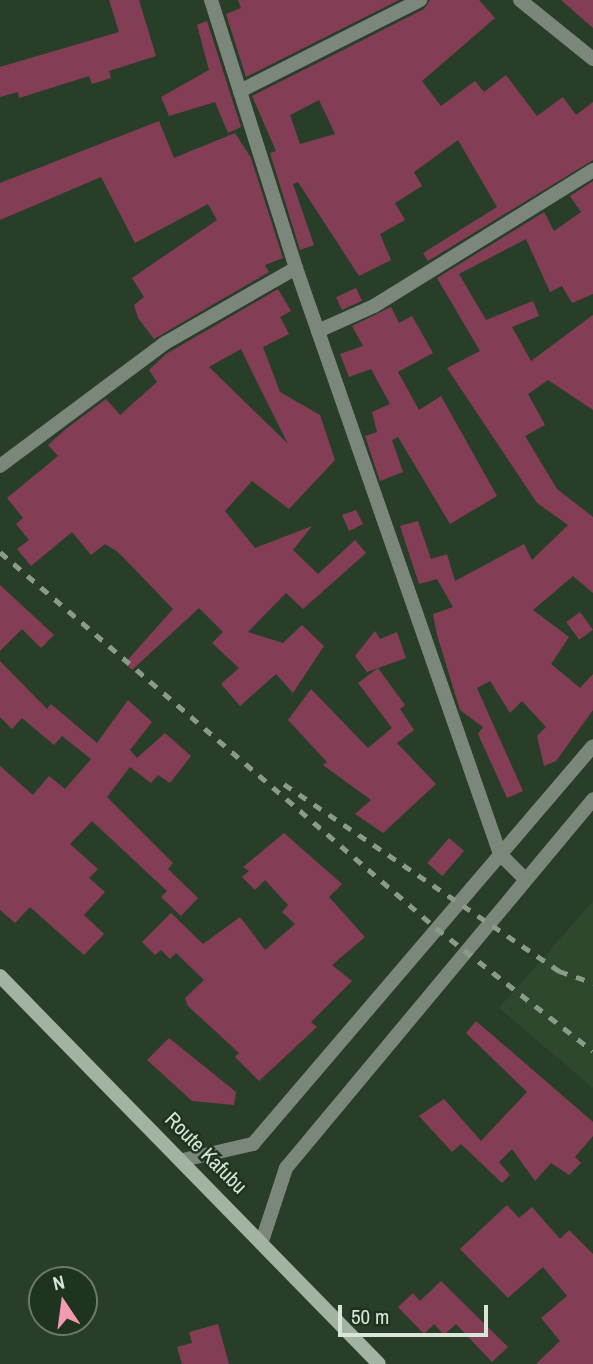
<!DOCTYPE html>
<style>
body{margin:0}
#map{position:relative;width:593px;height:1364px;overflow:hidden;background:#293e29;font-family:"Archivo Narrow",sans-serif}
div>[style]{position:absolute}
.built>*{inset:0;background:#2d482d}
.building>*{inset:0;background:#833e55;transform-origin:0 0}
.minor>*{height:14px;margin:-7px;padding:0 7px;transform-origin:7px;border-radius:7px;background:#7c877c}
.secondary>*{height:14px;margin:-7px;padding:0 7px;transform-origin:7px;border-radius:7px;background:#a2b3a2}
.rail>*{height:5px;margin-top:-2.5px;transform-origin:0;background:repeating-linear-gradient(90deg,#8a9b8a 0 9px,transparent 0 18px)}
span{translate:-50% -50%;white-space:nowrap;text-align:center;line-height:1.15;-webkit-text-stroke:5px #1f341f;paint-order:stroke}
.street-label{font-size:21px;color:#d8e5d8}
.north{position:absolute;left:28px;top:1266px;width:70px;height:70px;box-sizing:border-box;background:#1f341f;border:2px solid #697b69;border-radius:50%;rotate:347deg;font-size:19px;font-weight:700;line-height:28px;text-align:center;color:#d8e5d8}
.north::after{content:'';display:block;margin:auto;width:24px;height:32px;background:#f19ab4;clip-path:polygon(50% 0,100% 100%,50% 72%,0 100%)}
.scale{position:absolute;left:338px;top:1305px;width:150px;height:32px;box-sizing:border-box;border:4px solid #d8e5d8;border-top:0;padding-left:9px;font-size:21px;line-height:24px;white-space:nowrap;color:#d8e5d8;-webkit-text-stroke:5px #1f341f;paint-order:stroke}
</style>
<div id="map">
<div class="built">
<div style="clip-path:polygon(593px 901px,593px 1088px,499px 1008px)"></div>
</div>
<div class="building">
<div style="clip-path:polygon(109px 0,139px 0,156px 56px,109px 71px,111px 78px,92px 84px,89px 76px,19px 98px,18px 92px,0 97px,0 67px,119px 32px)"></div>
<div style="clip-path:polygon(238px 0,399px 0,246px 77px,226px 14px,241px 8px)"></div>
<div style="clip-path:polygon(evenodd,430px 0,479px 0,495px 18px,422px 81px,441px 106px,475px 81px,484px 92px,506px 75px,537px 116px,563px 97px,576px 115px,593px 102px,593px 160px,428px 261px,423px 253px,497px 207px,458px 140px,414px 172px,422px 186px,395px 203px,405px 220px,380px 234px,391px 260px,359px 276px,298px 182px,293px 184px,314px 245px,300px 250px,270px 153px,276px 151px,252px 96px,424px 9px,430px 0,319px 100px,335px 134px,300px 144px,290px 115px,319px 100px)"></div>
<div style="clip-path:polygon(561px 0,593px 0,593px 28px)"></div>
<div style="clip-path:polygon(207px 21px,241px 127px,228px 133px,215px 102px,169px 116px,161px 97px,209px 70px,197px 25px)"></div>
<div style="clip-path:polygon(159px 121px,174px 158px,235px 133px,251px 158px,283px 258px,265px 265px,269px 272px,154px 339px,138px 318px,134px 305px,144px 297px,132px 278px,217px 220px,208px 204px,135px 243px,101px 177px,0 220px,0 183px)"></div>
<div style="clip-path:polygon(593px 181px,593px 294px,572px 303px,562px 286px,550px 292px,526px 239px,459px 274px,486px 320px,533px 301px,539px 316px,512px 327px,531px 361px,593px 315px,593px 410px,548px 380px,528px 394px,545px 425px,525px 436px,557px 489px,593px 517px,593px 593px,573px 576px,533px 610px,569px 637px,551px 664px,580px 688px,593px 674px,593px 710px,556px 761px,544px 766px,537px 736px,546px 727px,522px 701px,510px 713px,490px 681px,477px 688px,523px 791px,507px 798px,478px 734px,483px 727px,460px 710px,437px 635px,433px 614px,453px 607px,437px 579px,419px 584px,400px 526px,418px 521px,431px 559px,447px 554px,455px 581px,524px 544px,532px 560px,568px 525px,537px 503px,447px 368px,480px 351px,437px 278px,544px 212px,554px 231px,581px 212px,570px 196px)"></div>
<div style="left:356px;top:288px;width:14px;height:22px;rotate:65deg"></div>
<div style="clip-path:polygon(evenodd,278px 289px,291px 311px,280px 317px,289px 334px,263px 347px,280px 392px,320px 415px,335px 460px,289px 509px,252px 481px,225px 511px,255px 548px,312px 526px,293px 550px,318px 574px,355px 540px,366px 553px,303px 609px,286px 593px,248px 632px,283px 643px,302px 625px,324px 646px,293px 693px,276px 674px,240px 706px,221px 684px,239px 668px,212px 643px,223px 632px,199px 608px,132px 670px,125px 663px,173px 609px,118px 552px,105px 544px,91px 555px,72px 532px,31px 566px,17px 549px,29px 540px,16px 524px,23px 518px,7px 498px,58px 456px,48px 445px,67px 428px,106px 399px,120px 415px,157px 382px,149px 370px,166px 354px,278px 289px,241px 349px,255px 378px,288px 444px,209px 367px,241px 349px)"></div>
<div style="clip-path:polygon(391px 307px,399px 323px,412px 316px,433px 353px,398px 372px,419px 410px,441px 396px,497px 496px,450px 524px,398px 437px,392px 440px,403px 472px,380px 481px,365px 436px,377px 432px,372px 412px,390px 404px,371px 369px,349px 377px,340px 354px,363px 346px,352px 326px)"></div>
<div style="clip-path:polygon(356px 510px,363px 524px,349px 531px,342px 515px)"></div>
<div style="clip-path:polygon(0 585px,54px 635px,41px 648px,22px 629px,0 651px)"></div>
<div style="left:580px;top:612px;width:22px;height:17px;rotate:54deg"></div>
<div style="clip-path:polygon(375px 631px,380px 639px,397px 632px,406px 658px,367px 672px,355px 656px)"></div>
<div style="clip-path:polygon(0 661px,47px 709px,51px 704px,97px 743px,128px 700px,152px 722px,130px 750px,137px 758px,165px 733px,191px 756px,170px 783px,158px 775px,151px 783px,130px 767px,107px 797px,173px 863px,168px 869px,198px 898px,181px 916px,161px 897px,167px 891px,92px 821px,70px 844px,98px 869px,89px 878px,105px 892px,84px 915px,104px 934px,84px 955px,30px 907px,15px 923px,0 910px,0 766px,33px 795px,49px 776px,65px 789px,91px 759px,62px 736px,54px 745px,22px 718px,12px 729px,0 717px)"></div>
<div style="clip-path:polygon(378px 668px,405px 705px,400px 709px,414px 730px,397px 743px,436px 784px,383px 833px,355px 814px,371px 800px,323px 765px,327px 762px,288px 720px,311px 689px,368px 748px,392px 728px,358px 683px)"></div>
<div style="clip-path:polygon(284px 833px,342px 884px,329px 897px,365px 937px,332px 965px,352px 981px,311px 1022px,317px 1027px,259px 1081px,235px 1057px,239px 1053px,188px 1006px,185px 998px,204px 980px,176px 953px,170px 959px,161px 950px,155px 955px,142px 942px,171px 913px,203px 944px,240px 917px,265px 950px,295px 924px,282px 912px,288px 905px,265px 880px,255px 890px,242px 877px,249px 871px,243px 867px)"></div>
<div style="left:449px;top:838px;width:20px;height:33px;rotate:41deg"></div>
<div style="clip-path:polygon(476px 1021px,593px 1122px,593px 1136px,575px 1157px,581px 1163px,569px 1175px,551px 1163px,535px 1181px,512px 1149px,499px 1162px,510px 1175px,502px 1183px,461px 1144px,452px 1152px,419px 1116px,444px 1099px,481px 1141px,527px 1092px,466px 1033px)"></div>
<div style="clip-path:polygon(169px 1038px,236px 1092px,234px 1105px,192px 1101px,147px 1060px)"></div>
<div style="clip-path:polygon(507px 1205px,519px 1218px,532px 1207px,560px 1239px,569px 1230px,593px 1254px,593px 1364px,536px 1364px,560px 1341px,541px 1318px,567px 1296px,543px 1267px,508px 1298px,460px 1249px)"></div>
<div style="clip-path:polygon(441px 1281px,508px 1347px,492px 1362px,456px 1324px,444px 1335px,434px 1324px,424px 1334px,398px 1307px,413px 1293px,420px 1301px)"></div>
<div style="clip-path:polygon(218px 1324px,229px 1364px,182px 1364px,177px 1347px,192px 1343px,189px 1332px)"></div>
</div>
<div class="minor">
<div style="left:211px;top:0;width:281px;rotate:72.4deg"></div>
<div style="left:296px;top:268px;width:620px;rotate:70.81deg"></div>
<div style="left:500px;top:854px;width:35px;rotate:45deg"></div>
<div style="left:520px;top:0;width:94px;rotate:38.9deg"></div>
<div style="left:240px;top:91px;width:202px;rotate:-26.8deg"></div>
<div style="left:318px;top:331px;width:61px;rotate:-24.1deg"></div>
<div style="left:374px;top:306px;width:258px;rotate:-31.8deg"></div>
<div style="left:0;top:466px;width:206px;rotate:-36.7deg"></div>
<div style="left:165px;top:343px;width:151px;rotate:-29.8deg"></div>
<div style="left:183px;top:1160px;width:72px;rotate:-12.9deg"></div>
<div style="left:253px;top:1144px;width:523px;rotate:-49.49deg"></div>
<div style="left:263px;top:1238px;width:74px;rotate:-71.8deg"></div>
<div style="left:286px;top:1168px;width:480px;rotate:-50.2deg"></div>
</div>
<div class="secondary">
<div style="left:0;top:976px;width:542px;rotate:45.67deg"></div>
</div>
<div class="rail">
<div style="left:0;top:552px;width:576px;rotate:40.77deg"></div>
<div style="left:436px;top:928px;width:199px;rotate:38.1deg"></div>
<div style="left:284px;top:784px;width:333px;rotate:34.2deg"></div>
<div style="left:559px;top:971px;width:36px;rotate:19deg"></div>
</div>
<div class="street-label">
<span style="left:206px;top:1153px;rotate:45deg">Route Kafubu</span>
</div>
<div class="north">N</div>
<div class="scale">50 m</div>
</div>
